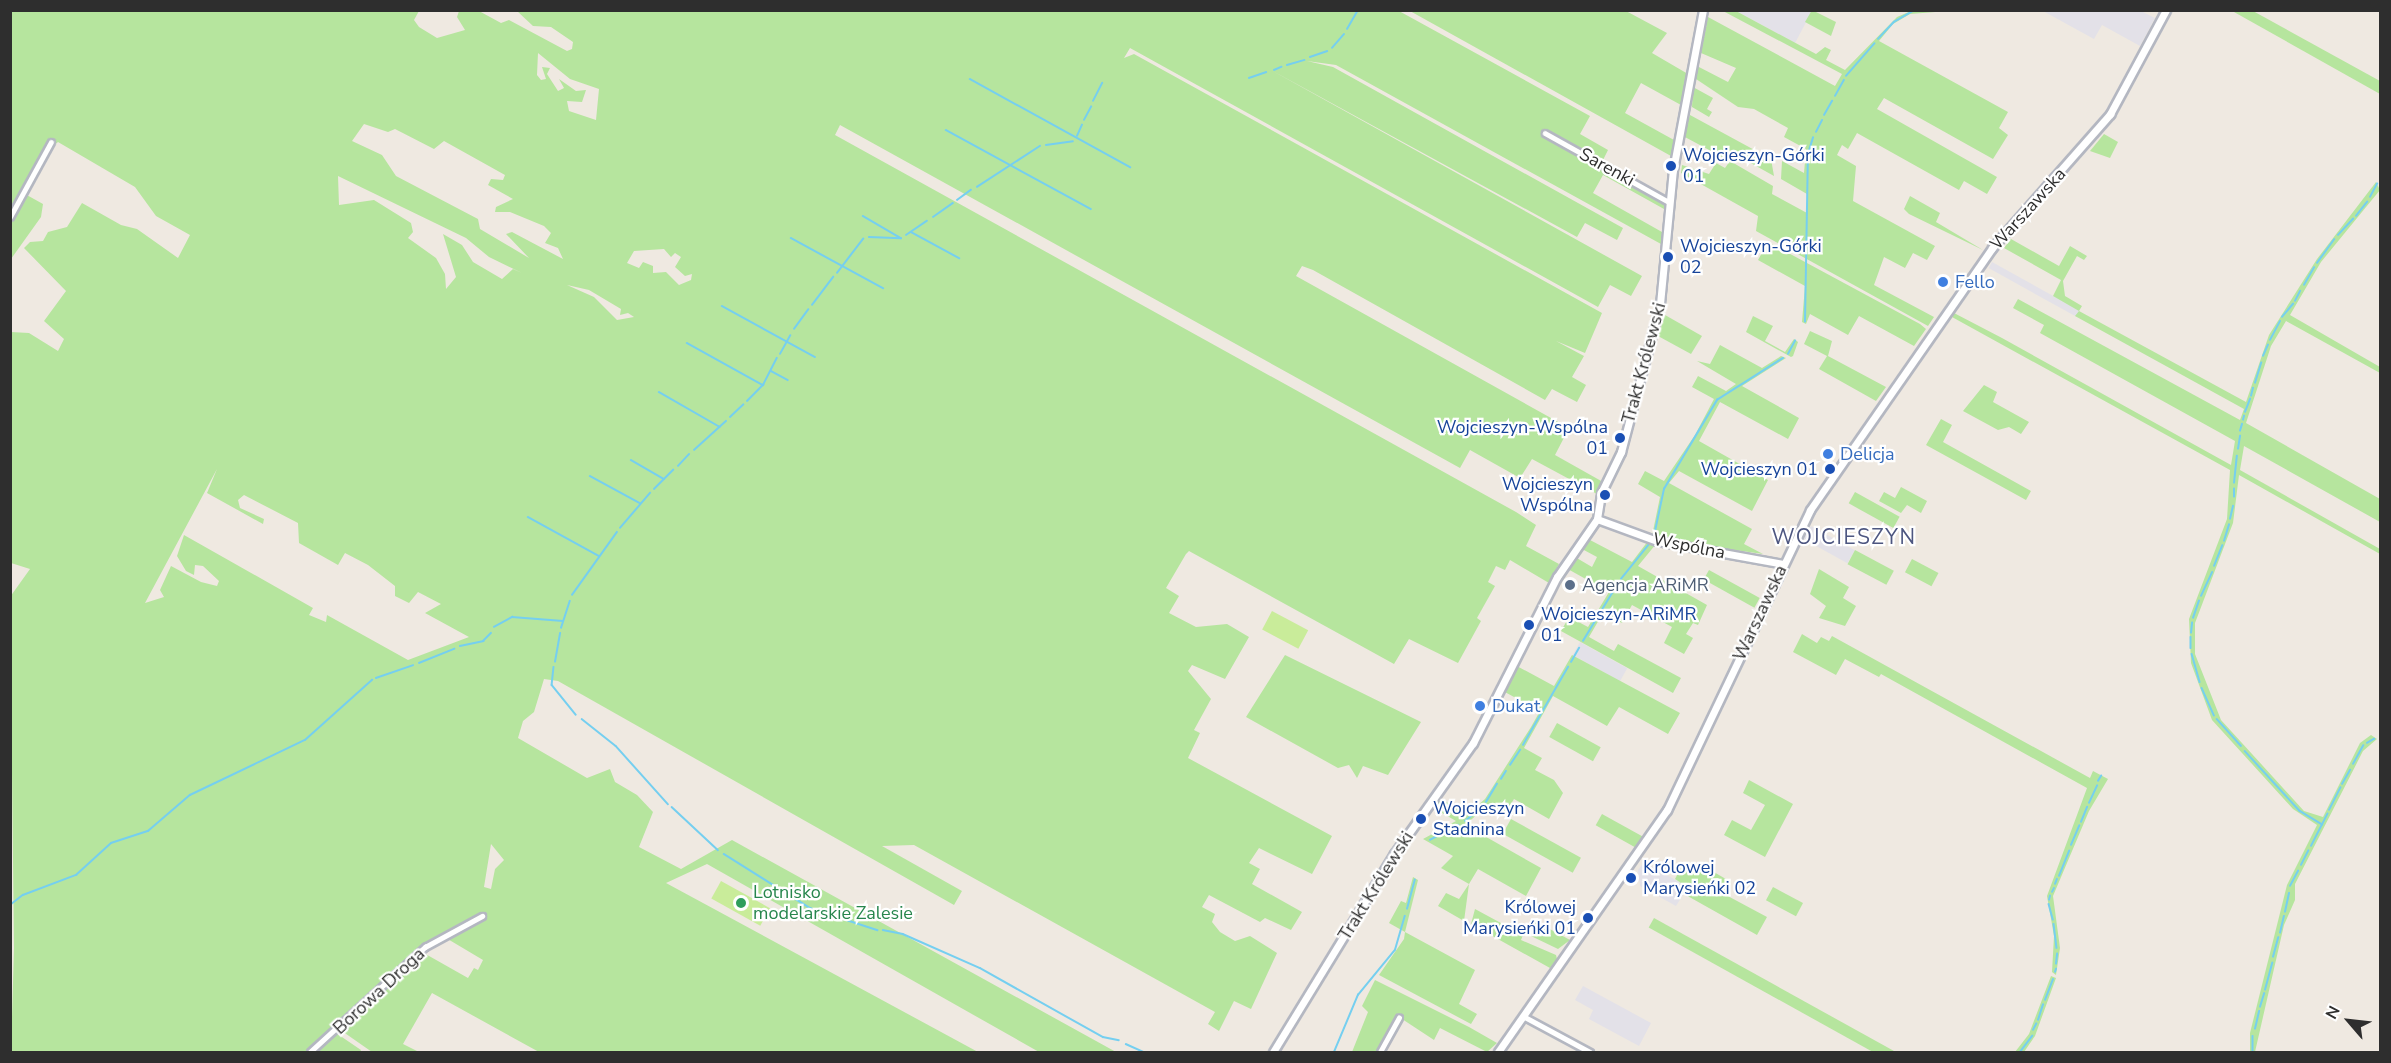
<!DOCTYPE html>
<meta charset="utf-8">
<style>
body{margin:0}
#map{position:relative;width:2391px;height:1063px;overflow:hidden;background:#efe9e1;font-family:"Nunito Sans",sans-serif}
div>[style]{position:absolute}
.industrial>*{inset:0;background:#e3e1e8;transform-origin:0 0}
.green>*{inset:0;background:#b6e59e;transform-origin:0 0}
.pitch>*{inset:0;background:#c9ec9a;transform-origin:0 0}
.stream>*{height:1.5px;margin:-0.75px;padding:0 0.75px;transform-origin:0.75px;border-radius:0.75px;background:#75cff0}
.roads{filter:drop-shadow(2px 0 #b4b7c1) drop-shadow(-2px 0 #b4b7c1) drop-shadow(0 2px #b4b7c1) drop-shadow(0 -2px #b4b7c1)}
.street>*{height:4.5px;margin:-2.25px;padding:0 2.25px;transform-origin:2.25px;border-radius:2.25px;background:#fff}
.secondary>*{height:7px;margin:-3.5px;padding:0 3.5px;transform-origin:3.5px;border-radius:3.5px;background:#fff}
.dots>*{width:16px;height:16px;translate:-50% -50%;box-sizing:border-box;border:3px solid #fff;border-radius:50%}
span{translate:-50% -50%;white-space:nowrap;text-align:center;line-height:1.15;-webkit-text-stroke:4.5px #fff;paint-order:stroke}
.transit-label{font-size:18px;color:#164399}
.left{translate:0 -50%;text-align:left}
.right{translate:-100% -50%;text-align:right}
.street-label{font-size:18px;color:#2e2e2e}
.shop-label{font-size:18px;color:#366cbe}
.service-label{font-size:18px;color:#4e5e75}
.leisure-label{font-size:18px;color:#27864d}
.quarter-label{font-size:21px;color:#4d5680;letter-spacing:1.5px}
.frame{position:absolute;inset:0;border:12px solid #2e2e2e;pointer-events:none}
.north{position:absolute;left:2319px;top:991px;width:60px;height:60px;-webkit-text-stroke:4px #fff;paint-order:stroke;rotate:298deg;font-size:16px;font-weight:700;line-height:24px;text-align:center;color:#2e2e2e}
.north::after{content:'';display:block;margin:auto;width:21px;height:27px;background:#2e2e2e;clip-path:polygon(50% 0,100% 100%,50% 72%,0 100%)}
</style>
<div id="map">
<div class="industrial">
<div style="clip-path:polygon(1736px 11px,1812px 11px,1795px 43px)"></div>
<div style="clip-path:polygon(2043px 11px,2141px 11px,2155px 18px,2140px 46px,2102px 25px,2094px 39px)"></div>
<div style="left:1992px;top:262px;width:100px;height:7px;rotate:29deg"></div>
<div style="left:1811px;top:526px;width:50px;height:15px;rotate:29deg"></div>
<div style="left:1580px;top:642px;width:54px;height:15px;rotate:29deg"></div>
<div style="clip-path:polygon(1644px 862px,1688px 887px,1676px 906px,1640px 886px,1638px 870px)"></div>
<div style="clip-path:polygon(1583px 986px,1651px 1023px,1639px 1046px,1589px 1019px,1593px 1010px,1575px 1000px)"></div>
</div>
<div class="green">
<div style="clip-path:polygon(evenodd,11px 10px,419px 11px,414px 20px,419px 27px,437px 38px,465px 30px,457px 17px,459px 11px,479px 11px,501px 23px,509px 20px,567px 51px,572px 49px,573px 42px,551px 27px,533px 26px,517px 11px,1399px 11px,1590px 116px,1580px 134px,1608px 150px,1602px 162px,1666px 197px,1664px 209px,1603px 175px,1593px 193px,1662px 232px,1661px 244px,1336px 65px,1307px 61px,1333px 67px,1623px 228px,1617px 240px,1585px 223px,1577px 237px,1269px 69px,1642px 276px,1631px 296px,1610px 285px,1598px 307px,1130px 48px,1124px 58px,1134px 54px,1602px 313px,1585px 353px,1556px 341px,1584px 356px,1572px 377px,1586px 385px,1577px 402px,1552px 389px,1545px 400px,1313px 270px,1302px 266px,1296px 276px,1569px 428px,1555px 455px,1603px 482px,1597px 494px,1532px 459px,1520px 478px,1470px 450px,1460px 468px,840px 125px,835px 135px,1516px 512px,1536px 525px,1526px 546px,1559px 564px,1549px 583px,1510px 560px,1505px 570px,1496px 566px,1488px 582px,1495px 586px,1477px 618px,1481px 621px,1458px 663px,1409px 639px,1394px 664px,1189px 551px,1186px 554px,1166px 588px,1179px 596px,1169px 613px,1196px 627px,1227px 624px,1249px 637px,1225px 679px,1192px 665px,1188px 671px,1211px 699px,1194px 730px,1200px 733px,1188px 758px,1332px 836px,1312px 874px,1259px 848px,1249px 863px,1260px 869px,1252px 884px,1302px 912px,1291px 930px,1265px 918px,1260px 922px,1209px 895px,1202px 907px,1215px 914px,1212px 922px,1220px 932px,1235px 941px,1250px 936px,1277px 953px,1251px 1009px,1234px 1001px,1219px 1031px,1208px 1024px,1215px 1012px,914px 845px,882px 846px,962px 891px,954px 905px,558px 681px,544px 679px,534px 712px,523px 721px,518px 738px,587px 778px,610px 769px,615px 782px,637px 795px,653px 812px,639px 847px,681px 869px,732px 840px,1116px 1052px,1039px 1052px,707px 864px,666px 883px,978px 1052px,539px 1052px,432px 993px,403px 1044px,419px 1052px,372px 1052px,339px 1029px,422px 952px,468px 978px,474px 968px,478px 970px,483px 960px,446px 938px,452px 931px,426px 943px,306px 1052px,11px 1052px,14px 948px,10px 597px,30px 569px,11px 563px,11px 332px,29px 333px,58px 351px,64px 339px,44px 321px,66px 291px,24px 248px,30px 242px,43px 241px,48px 232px,67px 227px,82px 203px,121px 225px,137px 229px,178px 258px,190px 235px,156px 216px,135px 187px,58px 142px,46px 152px,25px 194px,43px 204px,41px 217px,11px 259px,11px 10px,538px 53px,570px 79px,599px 89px,596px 120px,569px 111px,567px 101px,582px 102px,586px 90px,576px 91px,559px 79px,564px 88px,558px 91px,547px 74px,550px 68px,542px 67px,546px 79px,541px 80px,537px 75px,538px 53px,11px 10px,364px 124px,388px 132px,395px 129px,434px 149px,444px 141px,505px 175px,503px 180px,491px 179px,488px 185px,513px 199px,496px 207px,495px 212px,510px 212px,544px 226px,551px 233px,545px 243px,558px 248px,563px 259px,512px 232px,506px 234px,529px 258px,480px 229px,478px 219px,396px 176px,382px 155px,352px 141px,364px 124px,11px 10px,338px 176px,466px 238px,489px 257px,522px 273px,513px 269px,502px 279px,473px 262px,462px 245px,443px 234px,456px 277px,446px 289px,445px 274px,436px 258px,408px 238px,413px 232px,411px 223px,374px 200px,339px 205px,338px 176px,11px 10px,664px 249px,671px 257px,675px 253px,681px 257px,675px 267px,685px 276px,692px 274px,691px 280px,679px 285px,666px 272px,653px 273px,653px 266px,643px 262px,639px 268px,627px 263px,634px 251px,664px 249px,11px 10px,567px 285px,589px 290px,621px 309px,620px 315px,628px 313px,634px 317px,617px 320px,594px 297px,567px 285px,11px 10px,217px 469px,207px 493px,263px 524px,264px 519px,240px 508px,238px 500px,244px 495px,298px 523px,299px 543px,338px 565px,345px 553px,368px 565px,395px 586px,395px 596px,409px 603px,418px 592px,441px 604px,425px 613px,469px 637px,408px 660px,327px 615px,326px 622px,309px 615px,313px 608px,184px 535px,177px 556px,186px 571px,194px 575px,195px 565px,203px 566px,219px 581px,217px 586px,201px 582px,171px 566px,160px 590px,164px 597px,145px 603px,217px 469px,11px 10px,491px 844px,504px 860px,495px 869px,491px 889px,484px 887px,491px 844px)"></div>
<div style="clip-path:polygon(1812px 10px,1836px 22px,1831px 36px,1805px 22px)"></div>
<div style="clip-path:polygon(1410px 11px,1626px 11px,1667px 33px,1652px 53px,1688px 74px,1681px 105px,1641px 83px,1625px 113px,1674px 140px,1671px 156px)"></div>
<div style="clip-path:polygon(1723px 11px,1736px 11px,1816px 54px,1825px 47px,1831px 50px,1826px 60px,1845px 70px,1897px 17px,1911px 11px,1948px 11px,1910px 14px,1893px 24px,1879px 41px,2008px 112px,1999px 128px,2008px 135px,1993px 159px,1884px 98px,1877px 109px,1997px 177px,1987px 194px,1964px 181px,1959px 190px,1857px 133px,1848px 149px,1842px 145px,1837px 155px,1856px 166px,1853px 201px,1935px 246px,1927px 260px,1913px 253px,1905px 268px,1884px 257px,1874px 285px,1934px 317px,1928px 326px,1756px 231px,1758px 216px,1681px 173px,1682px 165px,1709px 174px,1716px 163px,1725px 168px,1730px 161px,1773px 186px,1772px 194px,1807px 213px,1807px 194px,1781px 179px,1782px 161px,1804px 173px,1806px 149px,1784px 137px,1788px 128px,1754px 109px,1738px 107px,1696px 79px,1697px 66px,1728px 82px,1736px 68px,1701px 53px,1708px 17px,1835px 86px,1842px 74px)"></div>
<div style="clip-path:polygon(2253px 11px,2380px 81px,2380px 94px,2234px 12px)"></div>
<div style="clip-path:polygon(1693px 87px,1713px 98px,1707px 109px,1712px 112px,1709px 117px,1692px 107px)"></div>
<div style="clip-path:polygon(1690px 115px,1771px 159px,1774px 176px,1731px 152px,1726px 159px,1683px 136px)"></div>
<div style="clip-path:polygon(2104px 134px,2118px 142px,2110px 158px,2090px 151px)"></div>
<div style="clip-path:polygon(2376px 182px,2380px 190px,2321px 262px,2290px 315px,2380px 367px,2380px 373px,2286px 321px,2271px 346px,2246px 423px,2380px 499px,2380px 522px,2244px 446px,2240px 470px,2380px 549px,2380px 554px,2239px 475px,2233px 523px,2195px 623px,2195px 654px,2221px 720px,2304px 811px,2323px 817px,2360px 743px,2371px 735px,2377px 739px,2363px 751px,2295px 884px,2295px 900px,2284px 925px,2255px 1052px,2250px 1052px,2250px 1033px,2287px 885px,2317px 825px,2293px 809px,2212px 720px,2191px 663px,2189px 619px,2227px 519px,2230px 470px,1952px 317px,1954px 313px,2002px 338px,2231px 465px,2235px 441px,2040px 333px,2044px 325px,2013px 308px,2018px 299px,2240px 420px,2244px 409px,2075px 316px,2079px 311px,2053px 296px,2061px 280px,2004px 248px,2011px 239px,2059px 266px,2070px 246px,2087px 256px,2084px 260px,2077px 256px,2063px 281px,2065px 296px,2082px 306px,2079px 311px,2246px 402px,2269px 335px,2317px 259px)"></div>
<div style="clip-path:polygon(1910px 196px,1940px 213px,1936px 222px,1983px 250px,1909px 214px,1904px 209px)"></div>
<div style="clip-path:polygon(1768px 242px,1920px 324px,1926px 329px,1914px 346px,1859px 316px,1848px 335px,1810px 314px,1806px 324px,1802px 322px,1805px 286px,1758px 260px)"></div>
<div style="clip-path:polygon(1665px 315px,1702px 336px,1691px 354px,1658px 336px)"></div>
<div style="clip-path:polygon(1753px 316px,1773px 326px,1765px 341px,1785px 352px,1794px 339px,1798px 342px,1793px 356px,1791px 357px,1746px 332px)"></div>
<div style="clip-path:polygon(1810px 331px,1832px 341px,1828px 356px,1886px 387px,1876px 401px,1819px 369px,1827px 356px,1804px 344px)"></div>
<div style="clip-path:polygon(1720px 345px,1762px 368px,1781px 356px,1786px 358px,1742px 386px,1799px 418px,1788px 439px,1720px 402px,1699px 441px,1768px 480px,1752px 511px,1679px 471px,1669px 483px,1752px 529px,1744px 544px,1763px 554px,1658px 539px,1652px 536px,1660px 497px,1638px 484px,1645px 471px,1664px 481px,1695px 435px,1714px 399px,1692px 387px,1698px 376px,1726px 391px,1736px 384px,1697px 361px,1710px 364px)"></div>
<div style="clip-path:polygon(1984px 385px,1997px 392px,1993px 402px,2029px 422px,2021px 434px,2009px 427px,1998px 430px,1963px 411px)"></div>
<div style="clip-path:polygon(1941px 419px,1952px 425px,1943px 442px,2031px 491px,2026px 500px,1926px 445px)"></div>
<div style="clip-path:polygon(1901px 487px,1927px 501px,1921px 513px,1907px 505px,1901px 513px,1879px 501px,1884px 492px,1895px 498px)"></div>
<div style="left:1855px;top:492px;width:51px;height:13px;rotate:29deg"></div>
<div style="clip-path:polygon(1590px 540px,1632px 562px,1648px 541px,1656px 544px,1638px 566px,1707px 605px,1698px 625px,1693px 623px,1686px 634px,1693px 638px,1684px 654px,1664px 643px,1672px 627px,1632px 605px,1622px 623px,1603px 613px,1589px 637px,1614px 651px,1618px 644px,1681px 678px,1673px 693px,1561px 631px,1569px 617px,1588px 627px,1609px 592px,1566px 568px,1575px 557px,1592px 567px,1597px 557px,1582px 549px)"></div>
<div style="left:1855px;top:550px;width:44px;height:16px;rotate:28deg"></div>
<div style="left:1912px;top:559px;width:30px;height:15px;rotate:28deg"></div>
<div style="clip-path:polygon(1819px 569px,1849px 587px,1843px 598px,1856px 606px,1845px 626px,1819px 618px,1826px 606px,1810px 594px)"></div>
<div style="left:1709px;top:570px;width:58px;height:11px;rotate:29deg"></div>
<div style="clip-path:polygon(1802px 634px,1817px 643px,1821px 637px,1829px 641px,1832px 636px,2090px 778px,2093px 771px,2108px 779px,2089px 811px,2053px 896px,2060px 948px,2056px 975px,2052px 972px,2054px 936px,2047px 896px,2087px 788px,1881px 674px,1879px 677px,1845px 659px,1836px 675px,1793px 652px)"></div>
<div style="clip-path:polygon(1285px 655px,1421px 722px,1388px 775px,1363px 766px,1357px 778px,1349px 765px,1338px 768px,1246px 717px)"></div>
<div style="clip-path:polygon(1572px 655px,1680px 713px,1668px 734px,1619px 707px,1607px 726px,1553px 696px,1524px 748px,1542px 758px,1535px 770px,1554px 780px,1563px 793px,1549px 819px,1514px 799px,1504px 815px,1487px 806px,1465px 825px,1541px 868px,1526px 896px,1478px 869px,1469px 884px,1464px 921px,1438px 906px,1446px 893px,1459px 899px,1469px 884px,1441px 868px,1453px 856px,1423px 839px,1456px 821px,1432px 807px,1439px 798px,1468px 814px,1485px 799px,1531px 727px,1540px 711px,1503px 691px,1515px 665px,1554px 686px)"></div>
<div style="left:1557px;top:723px;width:50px;height:16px;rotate:29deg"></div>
<div style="clip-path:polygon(1749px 780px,1793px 804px,1765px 857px,1724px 835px,1732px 820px,1751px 830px,1765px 805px,1743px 793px)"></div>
<div style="left:1602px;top:814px;width:47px;height:13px;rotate:29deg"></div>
<div style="left:1511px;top:819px;width:80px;height:17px;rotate:29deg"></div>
<div style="clip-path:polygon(1683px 864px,1696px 871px,1700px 864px,1731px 882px,1724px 894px,1767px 917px,1757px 935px,1684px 894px,1687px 887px,1675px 879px)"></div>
<div style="clip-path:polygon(1413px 877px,1418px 880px,1405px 932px,1475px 970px,1459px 1004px,1477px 1014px,1471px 1024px,1379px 975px,1404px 939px,1405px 932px,1389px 923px,1401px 901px,1406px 903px)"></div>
<div style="left:1773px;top:887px;width:34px;height:15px;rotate:28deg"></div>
<div style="clip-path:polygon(1475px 909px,1523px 935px,1521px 940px,1556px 955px,1557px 959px,1550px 968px,1471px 924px)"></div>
<div style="left:1654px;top:918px;width:277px;height:11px;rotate:29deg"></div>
<div style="clip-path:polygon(1535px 921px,1570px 940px,1558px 949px,1531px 936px)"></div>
<div style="clip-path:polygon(2051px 976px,2056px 978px,2035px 1036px,2024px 1052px,2015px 1052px,2029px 1034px)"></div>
<div style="clip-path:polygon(1375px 980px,1469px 1027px,1497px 1043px,1487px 1052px,1440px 1028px,1434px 1040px,1399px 1017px,1377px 1052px,1352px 1052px,1368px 1012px,1362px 1006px)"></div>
<div style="clip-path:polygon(336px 1033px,361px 1050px,360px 1052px,313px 1052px)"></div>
</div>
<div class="pitch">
<div style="left:1272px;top:611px;width:41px;height:21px;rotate:28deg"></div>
<div style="left:721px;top:881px;width:56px;height:20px;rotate:29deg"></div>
</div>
<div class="stream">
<div style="left:1955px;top:11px;width:1px;rotate:-45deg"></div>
<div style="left:1347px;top:29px;width:22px;rotate:-60deg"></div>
<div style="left:1878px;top:39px;width:23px;rotate:-47deg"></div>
<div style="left:1894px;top:22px;width:24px;rotate:-30deg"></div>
<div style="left:1332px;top:48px;width:18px;rotate:-49deg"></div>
<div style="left:1310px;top:57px;width:18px;rotate:-19deg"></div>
<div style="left:1287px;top:65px;width:18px;rotate:-16deg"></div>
<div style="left:1274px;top:70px;width:8px;rotate:-23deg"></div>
<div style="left:1846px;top:76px;width:43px;rotate:-48.8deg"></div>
<div style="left:1249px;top:78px;width:18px;rotate:-19deg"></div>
<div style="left:970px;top:79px;width:183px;rotate:28.8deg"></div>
<div style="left:1835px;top:96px;width:18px;rotate:-61deg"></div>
<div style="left:1093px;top:101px;width:20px;rotate:-63deg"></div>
<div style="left:1824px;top:115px;width:16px;rotate:-60deg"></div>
<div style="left:1084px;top:120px;width:15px;rotate:-62deg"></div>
<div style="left:946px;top:130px;width:165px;rotate:28.6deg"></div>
<div style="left:1816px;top:132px;width:13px;rotate:-63deg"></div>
<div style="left:1077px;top:136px;width:12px;rotate:-66deg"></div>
<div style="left:1046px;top:145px;width:27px;rotate:-8deg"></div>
<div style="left:977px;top:187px;width:75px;rotate:-33.1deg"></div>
<div style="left:2370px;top:197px;width:15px;rotate:-62deg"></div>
<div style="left:957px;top:200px;width:17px;rotate:-36deg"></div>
<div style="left:863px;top:216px;width:44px;rotate:30.1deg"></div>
<div style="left:2356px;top:216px;width:18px;rotate:-52deg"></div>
<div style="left:933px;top:217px;width:24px;rotate:-35deg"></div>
<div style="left:911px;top:232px;width:55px;rotate:28.4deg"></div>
<div style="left:906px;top:235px;width:25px;rotate:-34deg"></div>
<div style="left:2338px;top:235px;width:22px;rotate:-47deg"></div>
<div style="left:869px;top:237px;width:32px;rotate:2deg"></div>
<div style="left:791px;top:238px;width:105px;rotate:28.5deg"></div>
<div style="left:2317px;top:263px;width:29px;rotate:-54deg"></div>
<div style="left:837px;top:273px;width:43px;rotate:-52.6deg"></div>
<div style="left:2304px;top:285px;width:20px;rotate:-60deg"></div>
<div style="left:2295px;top:301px;width:11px;rotate:-63deg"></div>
<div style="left:812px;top:305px;width:35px;rotate:-53deg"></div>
<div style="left:722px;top:306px;width:106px;rotate:28.7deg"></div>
<div style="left:2282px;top:317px;width:17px;rotate:-50deg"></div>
<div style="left:1805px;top:322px;width:168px;rotate:-89deg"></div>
<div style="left:1808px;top:154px;width:17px;rotate:-73deg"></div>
<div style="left:794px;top:329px;width:24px;rotate:-54deg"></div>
<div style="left:2270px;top:340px;width:21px;rotate:-62deg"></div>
<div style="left:687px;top:343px;width:87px;rotate:28.9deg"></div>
<div style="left:780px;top:354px;width:21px;rotate:-61deg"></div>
<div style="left:1788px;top:354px;width:15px;rotate:-62deg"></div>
<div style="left:2263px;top:356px;width:12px;rotate:-66deg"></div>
<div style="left:771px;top:371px;width:19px;rotate:28deg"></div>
<div style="left:2255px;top:383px;width:21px;rotate:-73deg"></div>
<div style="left:659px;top:392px;width:70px;rotate:29.8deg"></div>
<div style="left:2251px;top:396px;width:8px;rotate:-76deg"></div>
<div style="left:747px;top:401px;width:23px;rotate:-45deg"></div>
<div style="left:763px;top:385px;width:30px;rotate:-63deg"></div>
<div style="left:2245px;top:412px;width:14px;rotate:-69deg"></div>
<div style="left:730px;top:417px;width:18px;rotate:-43deg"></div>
<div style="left:2243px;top:420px;width:4px;rotate:-76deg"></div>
<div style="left:2240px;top:431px;width:7px;rotate:-74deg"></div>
<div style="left:2238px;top:449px;width:13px;rotate:-81deg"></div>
<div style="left:694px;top:450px;width:43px;rotate:-42.2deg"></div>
<div style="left:631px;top:460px;width:38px;rotate:30deg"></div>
<div style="left:678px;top:466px;width:16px;rotate:-47deg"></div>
<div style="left:590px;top:476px;width:57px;rotate:28.4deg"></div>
<div style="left:2234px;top:483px;width:27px;rotate:-84deg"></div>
<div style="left:654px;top:489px;width:27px;rotate:-45deg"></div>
<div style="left:2234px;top:497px;width:8px;rotate:-90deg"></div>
<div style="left:528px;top:517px;width:81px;rotate:28.8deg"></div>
<div style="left:2230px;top:519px;width:13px;rotate:-77deg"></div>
<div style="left:620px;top:528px;width:46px;rotate:-49.4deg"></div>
<div style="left:1654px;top:536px;width:48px;rotate:-78deg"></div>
<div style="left:1664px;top:489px;width:104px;rotate:-59.2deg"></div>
<div style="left:1717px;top:400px;width:78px;rotate:-32.5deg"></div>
<div style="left:2224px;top:541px;width:17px;rotate:-73deg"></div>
<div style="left:2214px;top:566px;width:22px;rotate:-68deg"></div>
<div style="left:1621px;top:579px;width:46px;rotate:-51.1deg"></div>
<div style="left:572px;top:595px;width:77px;rotate:-54.5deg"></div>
<div style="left:2201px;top:596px;width:26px;rotate:-65deg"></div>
<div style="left:2193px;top:618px;width:18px;rotate:-71deg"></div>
<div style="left:494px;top:627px;width:21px;rotate:-29deg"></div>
<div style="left:512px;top:617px;width:51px;rotate:4.5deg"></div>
<div style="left:561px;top:628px;width:28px;rotate:-72deg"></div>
<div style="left:2191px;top:633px;width:10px;rotate:-84deg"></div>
<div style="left:2191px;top:637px;width:11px;rotate:90deg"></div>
<div style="left:1583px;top:641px;width:66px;rotate:-58.7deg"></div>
<div style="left:460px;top:646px;width:24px;rotate:-12deg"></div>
<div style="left:483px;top:641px;width:11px;rotate:-45deg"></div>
<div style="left:2192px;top:654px;width:29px;rotate:74deg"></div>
<div style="left:555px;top:662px;width:29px;rotate:-80deg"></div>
<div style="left:1571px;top:662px;width:16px;rotate:-60deg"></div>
<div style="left:419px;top:663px;width:38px;rotate:-22deg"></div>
<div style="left:554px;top:667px;width:18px;rotate:96deg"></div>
<div style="left:552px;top:685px;width:38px;rotate:51deg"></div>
<div style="left:376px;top:678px;width:39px;rotate:-19deg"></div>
<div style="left:2202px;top:688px;width:30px;rotate:66deg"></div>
<div style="left:582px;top:719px;width:43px;rotate:38.5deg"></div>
<div style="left:616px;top:746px;width:78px;rotate:48.1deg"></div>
<div style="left:2217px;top:719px;width:36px;rotate:48deg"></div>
<div style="left:2367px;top:743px;width:8px;rotate:-30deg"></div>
<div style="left:1523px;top:745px;width:90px;rotate:-60deg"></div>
<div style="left:2245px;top:751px;width:81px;rotate:47.5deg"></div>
<div style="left:2300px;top:811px;width:26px;rotate:31deg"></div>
<div style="left:2353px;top:764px;width:21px;rotate:-61deg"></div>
<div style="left:1510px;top:765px;width:18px;rotate:-56deg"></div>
<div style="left:1501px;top:779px;width:9px;rotate:-58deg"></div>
<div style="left:2098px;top:781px;width:6px;rotate:-59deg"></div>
<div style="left:2342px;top:784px;width:16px;rotate:-60deg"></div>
<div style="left:1486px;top:802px;width:21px;rotate:-59deg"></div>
<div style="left:2089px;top:803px;width:19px;rotate:-65deg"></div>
<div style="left:672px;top:807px;width:63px;rotate:43.1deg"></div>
<div style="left:2329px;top:810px;width:25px;rotate:-63deg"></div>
<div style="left:1465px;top:821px;width:22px;rotate:-39deg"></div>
<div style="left:2081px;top:822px;width:16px;rotate:-68deg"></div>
<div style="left:1430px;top:840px;width:32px;rotate:-28deg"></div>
<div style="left:2071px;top:845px;width:21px;rotate:-67deg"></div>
<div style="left:2311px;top:846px;width:36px;rotate:-63deg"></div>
<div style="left:724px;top:854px;width:102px;rotate:32.1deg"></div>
<div style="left:810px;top:908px;width:71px;rotate:18.2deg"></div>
<div style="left:2301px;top:865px;width:16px;rotate:-63deg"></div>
<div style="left:2059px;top:876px;width:27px;rotate:-68deg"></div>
<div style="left:2055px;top:884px;width:5px;rotate:-68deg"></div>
<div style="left:2290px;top:886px;width:17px;rotate:-62deg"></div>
<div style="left:2052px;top:892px;width:4px;rotate:-63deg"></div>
<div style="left:2049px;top:900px;width:4px;rotate:-76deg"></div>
<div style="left:2049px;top:904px;width:16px;rotate:75deg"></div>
<div style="left:10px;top:905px;width:16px;rotate:-38deg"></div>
<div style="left:23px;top:895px;width:57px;rotate:-20.7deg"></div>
<div style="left:76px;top:875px;width:47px;rotate:-42.4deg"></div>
<div style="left:111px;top:843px;width:39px;rotate:-18deg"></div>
<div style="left:148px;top:831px;width:55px;rotate:-40.6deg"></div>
<div style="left:190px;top:795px;width:127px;rotate:-25.6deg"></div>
<div style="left:305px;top:740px;width:90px;rotate:-41.8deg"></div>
<div style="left:1407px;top:909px;width:30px;rotate:-75deg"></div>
<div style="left:2285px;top:912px;width:19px;rotate:-78deg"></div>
<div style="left:2054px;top:924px;width:24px;rotate:83deg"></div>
<div style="left:883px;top:930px;width:20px;rotate:11deg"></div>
<div style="left:903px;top:934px;width:84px;rotate:23.8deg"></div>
<div style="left:980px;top:968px;width:141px;rotate:29.3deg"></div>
<div style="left:1103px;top:1037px;width:16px;rotate:11deg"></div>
<div style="left:2280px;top:933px;width:17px;rotate:-77deg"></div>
<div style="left:2273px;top:957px;width:20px;rotate:-75deg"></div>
<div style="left:2056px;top:964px;width:10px;rotate:-84deg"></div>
<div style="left:2055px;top:972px;width:3px;rotate:-72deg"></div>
<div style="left:2265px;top:990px;width:28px;rotate:-75deg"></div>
<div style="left:2045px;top:1000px;width:22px;rotate:-69deg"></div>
<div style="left:2260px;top:1007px;width:14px;rotate:-73deg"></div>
<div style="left:2038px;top:1020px;width:16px;rotate:-72deg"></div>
<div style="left:2255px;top:1029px;width:18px;rotate:-77deg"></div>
<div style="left:2033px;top:1030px;width:7px;rotate:-63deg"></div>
<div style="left:2253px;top:1036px;width:16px;rotate:90deg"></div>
<div style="left:1126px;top:1044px;width:20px;rotate:24deg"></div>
<div style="left:1334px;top:1052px;width:62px;rotate:-67.2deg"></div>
<div style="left:1358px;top:995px;width:58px;rotate:-50.6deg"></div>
<div style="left:1395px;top:950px;width:35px;rotate:-74deg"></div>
<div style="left:2020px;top:1052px;width:20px;rotate:-53deg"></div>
</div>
<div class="roads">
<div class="street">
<div style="left:1545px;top:133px;width:142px;rotate:29.1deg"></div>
<div style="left:10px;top:217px;width:85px;rotate:-61.3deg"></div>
<div style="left:1525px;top:1017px;width:74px;rotate:28.3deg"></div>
<div style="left:310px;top:1052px;width:156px;rotate:-42.4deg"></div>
<div style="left:425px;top:947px;width:65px;rotate:-28.5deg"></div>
<div style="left:1380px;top:1052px;width:39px;rotate:-61deg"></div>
</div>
<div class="secondary">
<div style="left:1597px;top:519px;width:64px;rotate:20.1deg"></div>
<div style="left:1657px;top:541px;width:128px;rotate:10.3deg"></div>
<div style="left:1273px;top:1052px;width:232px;rotate:-58.6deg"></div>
<div style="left:1394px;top:854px;width:136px;rotate:-54.6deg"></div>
<div style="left:1473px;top:743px;width:186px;rotate:-63.2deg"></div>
<div style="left:1557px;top:577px;width:70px;rotate:-55.4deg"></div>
<div style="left:1597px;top:519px;width:26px;rotate:-81deg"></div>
<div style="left:1601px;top:493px;width:46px;rotate:-64deg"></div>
<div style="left:1621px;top:452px;width:153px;rotate:-75.2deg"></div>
<div style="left:1660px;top:304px;width:135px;rotate:-84.5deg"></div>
<div style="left:1673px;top:170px;width:163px;rotate:-79.4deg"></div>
<div style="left:1498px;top:1052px;width:295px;rotate:-55.1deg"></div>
<div style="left:1667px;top:810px;width:332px;rotate:-64.5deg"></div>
<div style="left:1810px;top:510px;width:319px;rotate:-55.2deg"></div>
<div style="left:1992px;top:248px;width:179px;rotate:-48.6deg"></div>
<div style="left:2110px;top:114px;width:118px;rotate:-61.7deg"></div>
</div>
</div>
<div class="dots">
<div style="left:1671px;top:166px;background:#1a4fb4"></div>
<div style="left:1668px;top:257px;background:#1a4fb4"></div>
<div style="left:1943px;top:282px;background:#3f7fe0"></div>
<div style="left:1620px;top:438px;background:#1a4fb4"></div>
<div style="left:1828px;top:454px;background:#3f7fe0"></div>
<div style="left:1830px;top:469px;background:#1a4fb4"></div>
<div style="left:1605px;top:495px;background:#1a4fb4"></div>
<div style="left:1570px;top:585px;background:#5c6f8a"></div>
<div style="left:1529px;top:625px;background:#1a4fb4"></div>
<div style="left:1480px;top:706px;background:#3f7fe0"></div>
<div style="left:1421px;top:819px;background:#1a4fb4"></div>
<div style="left:1631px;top:878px;background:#1a4fb4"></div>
<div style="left:741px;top:903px;background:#2e9e5b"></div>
<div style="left:1588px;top:918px;background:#1a4fb4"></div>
</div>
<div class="transit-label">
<span class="left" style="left:1683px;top:166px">Wojcieszyn-Górki<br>01</span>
<span class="left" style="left:1680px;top:257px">Wojcieszyn-Górki<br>02</span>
<span class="right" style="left:1608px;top:438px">Wojcieszyn-Wspólna<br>01</span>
<span class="right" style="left:1818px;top:469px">Wojcieszyn 01</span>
<span class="right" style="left:1593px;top:495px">Wojcieszyn<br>Wspólna</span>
<span class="left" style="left:1541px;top:625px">Wojcieszyn-ARiMR<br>01</span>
<span class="left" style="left:1433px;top:819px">Wojcieszyn<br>Stadnina</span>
<span class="left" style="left:1643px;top:878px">Królowej<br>Marysieńki 02</span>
<span class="right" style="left:1576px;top:918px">Królowej<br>Marysieńki 01</span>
</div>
<div class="street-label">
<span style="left:1607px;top:167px;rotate:29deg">Sarenki</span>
<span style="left:2028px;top:209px;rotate:-48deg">Warszawska</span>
<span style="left:1644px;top:363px;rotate:-75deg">Trakt Królewski</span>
<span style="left:1689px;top:546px;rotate:11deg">Wspólna</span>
<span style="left:1760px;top:613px;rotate:-65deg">Warszawska</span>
<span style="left:1376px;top:886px;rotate:-58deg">Trakt Królewski</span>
<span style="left:379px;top:991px;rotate:-43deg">Borowa Droga</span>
</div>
<div class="shop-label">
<span class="left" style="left:1955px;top:282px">Fello</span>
<span class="left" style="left:1840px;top:454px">Delicja</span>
<span class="left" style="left:1492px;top:706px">Dukat</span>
</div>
<div class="service-label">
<span class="left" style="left:1582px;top:585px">Agencja ARiMR</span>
</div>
<div class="leisure-label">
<span class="left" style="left:753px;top:903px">Lotnisko<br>modelarskie Zalesie</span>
</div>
<div class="quarter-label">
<span style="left:1844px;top:537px">WOJCIESZYN</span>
</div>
<div class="frame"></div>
<div class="north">N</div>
</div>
